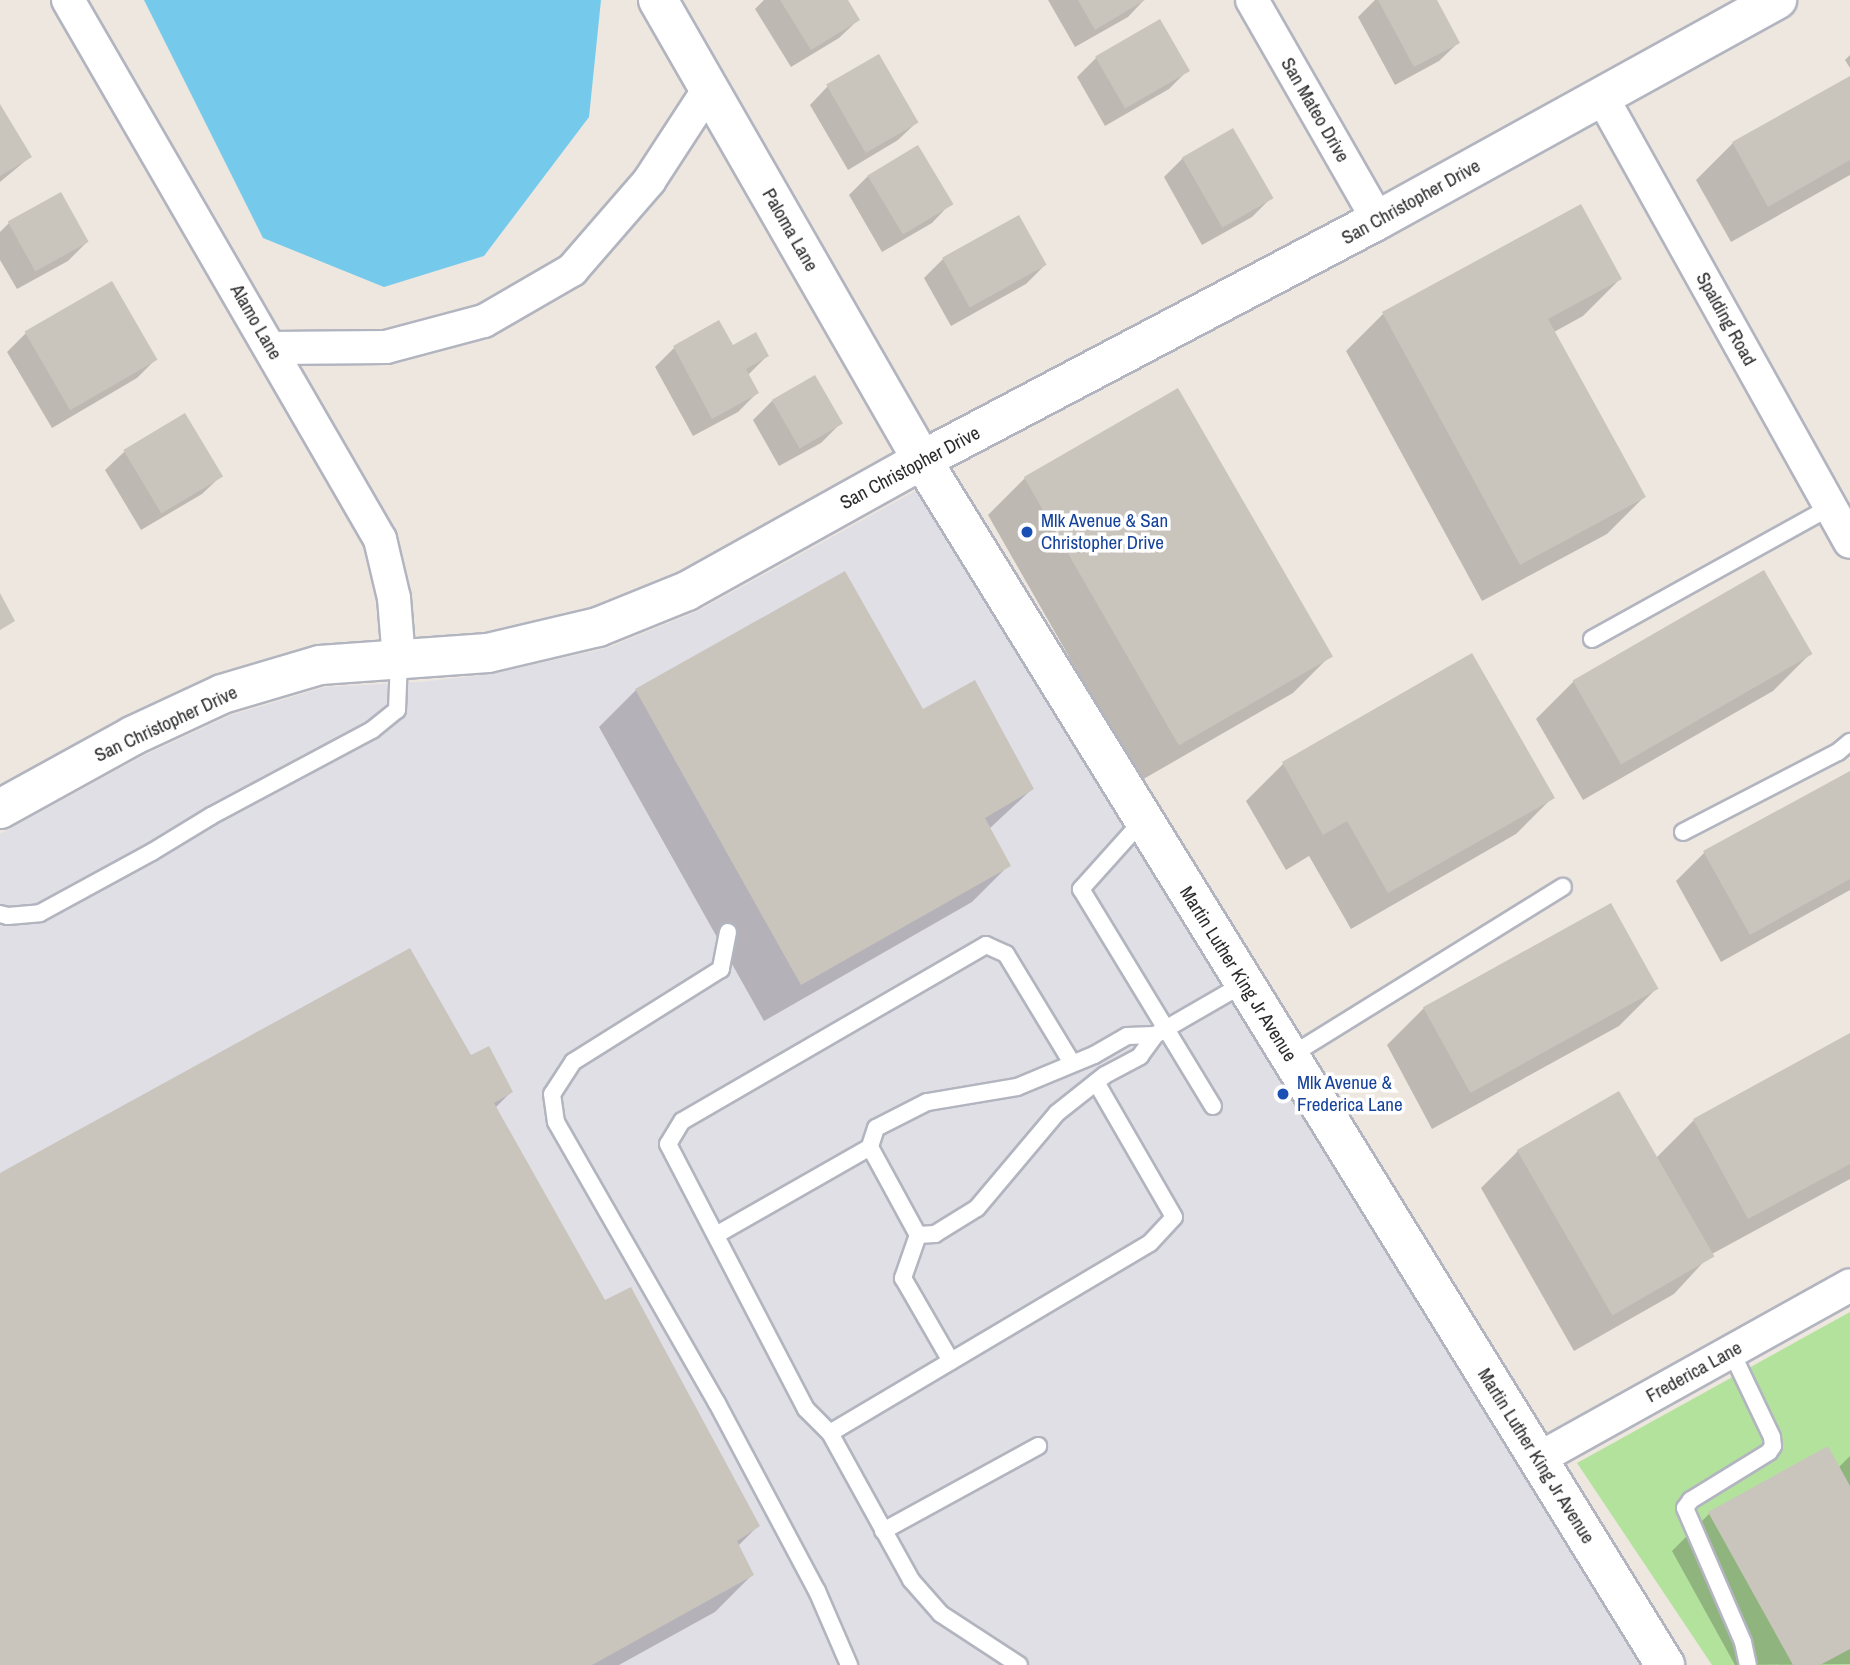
<!DOCTYPE html>
<style>
body{margin:0}
#map{position:relative;width:1850px;height:1665px;overflow:hidden;background:#ede7df;font-family:"Archivo Narrow",sans-serif}
div>[style]{position:absolute}
.industrial>*{inset:0;background:#e1dfe6}
.green>*{inset:0;background:#b3e29d}
.water>*{inset:0;background:#75caec}
.shadow>*{inset:0;background:#0003}
.building>*{inset:0;background:#c9c5bd;transform-origin:0 0}
.roads{filter:drop-shadow(2px 0 #b2b5bf) drop-shadow(-2px 0 #b2b5bf) drop-shadow(0 2px #b2b5bf) drop-shadow(0 -2px #b2b5bf)}
.service>*{height:16px;margin:-8px;padding:0 8px;transform-origin:8px;border-radius:8px;background:#fff}
.minor>*{height:32px;margin:-16px;padding:0 16px;transform-origin:16px;border-radius:16px;background:#fff}
.tertiary>*{height:38px;margin:-19px;padding:0 19px;transform-origin:19px;border-radius:19px;background:#fff}
.dots>*{width:19px;height:19px;translate:-50% -50%;box-sizing:border-box;border:4px solid #fff;border-radius:50%}
span{translate:-50% -50%;white-space:nowrap;text-align:center;line-height:1.15;-webkit-text-stroke:7px #fff;paint-order:stroke}
.street-label{font-size:19px;color:#2c2c2c}
.transit-label{font-size:19px;color:#164399}
.left{translate:0 -50%;text-align:left}
</style>
<div id="map">
<div class="industrial">
<div style="clip-path:polygon(917px 490px,1641px 1665px,0 1665px,0 834px,143px 756px,231px 715px,325px 687px,420px 682px,491px 674px,607px 648px,698px 611px)"></div>
</div>
<div class="green">
<div style="clip-path:polygon(1850px 1312px,1850px 1665px,1712px 1665px,1577px 1463px)"></div>
</div>
<div class="water">
<div style="clip-path:polygon(144px 0,601px 0,589px 117px,484px 256px,384px 287px,263px 238px)"></div>
</div>
<div class="shadow">
<div style="clip-path:polygon(764px 0,846px 0,858px 20px,839px 38px,791px 67px,755px 9px)"></div>
<div style="clip-path:polygon(1048px 0,1144px 0,1128px 17px,1075px 47px)"></div>
<div style="clip-path:polygon(1375px 0,1435px 0,1458px 43px,1439px 61px,1395px 85px,1358px 17px)"></div>
<div style="clip-path:polygon(1159px 22px,1188px 70px,1169px 89px,1105px 126px,1077px 77px,1096px 58px)"></div>
<div style="clip-path:polygon(1850px 55px,1850px 68px,1845px 60px)"></div>
<div style="clip-path:polygon(1850px 78px,1850px 175px,1731px 242px,1696px 180px,1733px 143px)"></div>
<div style="clip-path:polygon(828px 86px,917px 122px,898px 140px,848px 170px,810px 105px)"></div>
<div style="clip-path:polygon(0 107px,30px 157px,0 182px)"></div>
<div style="clip-path:polygon(917px 147px,950px 204px,932px 223px,882px 252px,849px 195px,868px 176px)"></div>
<div style="clip-path:polygon(1183px 158px,1271px 198px,1252px 217px,1202px 245px,1164px 177px)"></div>
<div style="clip-path:polygon(1580px 206px,1620px 279px,1583px 316px,1554px 332px,1644px 497px,1607px 534px,1482px 601px,1346px 351px,1383px 314px)"></div>
<div style="clip-path:polygon(9px 223px,87px 242px,68px 261px,17px 289px,0 260px,0 232px)"></div>
<div style="clip-path:polygon(943px 259px,1045px 265px,1026px 284px,951px 326px,924px 278px)"></div>
<div style="clip-path:polygon(719px 323px,732px 347px,767px 356px,747px 376px,757px 393px,738px 412px,693px 436px,655px 367px,674px 348px)"></div>
<div style="clip-path:polygon(26px 333px,156px 359px,137px 378px,52px 428px,7px 352px)"></div>
<div style="clip-path:polygon(772px 401px,840px 424px,821px 443px,779px 466px,753px 420px)"></div>
<div style="clip-path:polygon(184px 415px,221px 476px,202px 494px,141px 530px,105px 470px,124px 452px)"></div>
<div style="clip-path:polygon(1025px 478px,1330px 656px,1293px 693px,1140px 781px,988px 515px)"></div>
<div style="clip-path:polygon(1764px 572px,1810px 654px,1773px 691px,1583px 800px,1536px 719px,1573px 682px)"></div>
<div style="clip-path:polygon(1471px 656px,1553px 797px,1516px 834px,1351px 929px,1309px 856px,1286px 870px,1246px 801px,1283px 764px)"></div>
<div style="clip-path:polygon(636px 690px,922px 711px,1032px 789px,989px 829px,1009px 865px,972px 902px,764px 1021px,599px 727px)"></div>
<div style="clip-path:polygon(1850px 773px,1850px 890px,1721px 962px,1676px 881px,1704px 853px)"></div>
<div style="clip-path:polygon(1611px 905px,1656px 989px,1619px 1026px,1432px 1129px,1387px 1045px,1424px 1008px)"></div>
<div style="clip-path:polygon(1850px 1035px,1850px 1179px,1710px 1255px,1674px 1294px,1574px 1351px,1481px 1188px,1518px 1151px,1655px 1159px,1694px 1120px)"></div>
<div style="clip-path:polygon(470px 1057px,511px 1092px,495px 1108px,604px 1302px,758px 1526px,738px 1546px,752px 1575px,715px 1612px,619px 1665px,0 1665px,0 1175px)"></div>
<div style="clip-path:polygon(1827px 1448px,1838px 1468px,1850px 1456px,1850px 1664px,1735px 1665px,1672px 1551px,1709px 1514px)"></div>
</div>
<div class="building">
<div style="clip-path:polygon(780px 0,848px 0,860px 20px,811px 50px)"></div>
<div style="clip-path:polygon(1078px 0,1145px 0,1095px 30px)"></div>
<div style="clip-path:polygon(1378px 0,1437px 0,1460px 43px,1414px 67px)"></div>
<div style="left:1160px;top:19px;width:60px;height:75px;rotate:60deg"></div>
<div style="left:879px;top:54px;width:79px;height:61px;rotate:60deg"></div>
<div style="clip-path:polygon(1850px 76px,1850px 160px,1768px 207px,1732px 142px)"></div>
<div style="clip-path:polygon(0 104px,32px 157px,0 176px)"></div>
<div style="left:1233px;top:128px;width:81px;height:59px;rotate:60deg"></div>
<div style="left:918px;top:145px;width:69px;height:59px;rotate:59deg"></div>
<div style="left:61px;top:192px;width:57px;height:61px;rotate:61deg"></div>
<div style="clip-path:polygon(1581px 204px,1622px 279px,1548px 319px,1646px 497px,1520px 565px,1382px 312px)"></div>
<div style="left:1019px;top:215px;width:57px;height:88px;rotate:61deg"></div>
<div style="left:112px;top:281px;width:91px;height:101px;rotate:60deg"></div>
<div style="clip-path:polygon(719px 320px,733px 345px,756px 332px,769px 356px,746px 369px,759px 393px,712px 419px,673px 346px)"></div>
<div style="left:815px;top:375px;width:56px;height:50px;rotate:60deg"></div>
<div style="left:1178px;top:388px;width:310px;height:178px;rotate:60deg"></div>
<div style="left:185px;top:413px;width:74px;height:72px;rotate:59deg"></div>
<div style="left:1764px;top:570px;width:97px;height:221px;rotate:60deg"></div>
<div style="clip-path:polygon(845px 571px,923px 709px,975px 680px,1034px 789px,985px 818px,1011px 866px,801px 985px,635px 689px)"></div>
<div style="clip-path:polygon(0 593px,15px 621px,0 630px)"></div>
<div style="clip-path:polygon(1472px 653px,1555px 798px,1388px 893px,1347px 821px,1323px 835px,1282px 762px)"></div>
<div style="clip-path:polygon(1850px 771px,1850px 879px,1750px 935px,1703px 851px)"></div>
<div style="left:1611px;top:903px;width:98px;height:215px;rotate:61deg"></div>
<div style="clip-path:polygon(410px 948px,471px 1055px,489px 1046px,513px 1092px,494px 1103px,605px 1300px,631px 1287px,760px 1526px,737px 1541px,754px 1575px,592px 1665px,0 1665px,0 1173px)"></div>
<div style="clip-path:polygon(1850px 1033px,1850px 1164px,1748px 1219px,1693px 1119px)"></div>
<div style="left:1619px;top:1091px;width:191px;height:118px;rotate:60deg"></div>
<div style="clip-path:polygon(1828px 1446px,1850px 1486px,1850px 1649px,1820px 1665px,1793px 1665px,1708px 1512px)"></div>
</div>
<div class="roads">
<div class="service">
<div style="left:1592px;top:639px;width:272px;rotate:-29deg"></div>
<div style="left:1143px;top:820px;width:93px;rotate:131.9deg"></div>
<div style="left:1081px;top:889px;width:254px;rotate:58.7deg"></div>
<div style="left:1683px;top:832px;width:174px;rotate:-27.3deg"></div>
<div style="left:1838px;top:752px;width:16px;rotate:-40deg"></div>
<div style="left:0;top:914px;width:8px;rotate:14deg"></div>
<div style="left:8px;top:916px;width:32px;rotate:-5deg"></div>
<div style="left:40px;top:913px;width:128px;rotate:-28.6deg"></div>
<div style="left:152px;top:852px;width:69px;rotate:-31.4deg"></div>
<div style="left:211px;top:816px;width:183px;rotate:-28.1deg"></div>
<div style="left:372px;top:730px;width:32px;rotate:-39deg"></div>
<div style="left:397px;top:710px;width:50px;rotate:-87.7deg"></div>
<div style="left:728px;top:932px;width:38px;rotate:101deg"></div>
<div style="left:721px;top:969px;width:175px;rotate:147.9deg"></div>
<div style="left:573px;top:1062px;width:38px;rotate:123deg"></div>
<div style="left:552px;top:1094px;width:28px;rotate:82deg"></div>
<div style="left:556px;top:1122px;width:324px;rotate:60.2deg"></div>
<div style="left:717px;top:1403px;width:213px;rotate:62deg"></div>
<div style="left:817px;top:1591px;width:81px;rotate:66.6deg"></div>
<div style="left:1155px;top:1035px;width:28px;rotate:178deg"></div>
<div style="left:1127px;top:1036px;width:38px;rotate:150deg"></div>
<div style="left:1094px;top:1055px;width:83px;rotate:157.4deg"></div>
<div style="left:1017px;top:1087px;width:91px;rotate:170.5deg"></div>
<div style="left:927px;top:1102px;width:57px;rotate:153deg"></div>
<div style="left:876px;top:1128px;width:20px;rotate:108deg"></div>
<div style="left:870px;top:1147px;width:100px;rotate:61.4deg"></div>
<div style="left:918px;top:1235px;width:17px;rotate:-3deg"></div>
<div style="left:935px;top:1234px;width:49px;rotate:-31.8deg"></div>
<div style="left:977px;top:1208px;width:124px;rotate:-49.9deg"></div>
<div style="left:1057px;top:1113px;width:61px;rotate:-38.4deg"></div>
<div style="left:1105px;top:1075px;width:40px;rotate:-28deg"></div>
<div style="left:1140px;top:1056px;width:26px;rotate:-54deg"></div>
<div style="left:1155px;top:1035px;width:104px;rotate:-30deg"></div>
<div style="left:1290px;top:1056px;width:321px;rotate:-31.8deg"></div>
<div style="left:1072px;top:1063px;width:127px;rotate:-121.2deg"></div>
<div style="left:1006px;top:954px;width:22px;rotate:-156deg"></div>
<div style="left:986px;top:945px;width:351px;rotate:149.9deg"></div>
<div style="left:682px;top:1121px;width:27px;rotate:121deg"></div>
<div style="left:668px;top:1144px;width:299px;rotate:62.5deg"></div>
<div style="left:806px;top:1409px;width:34px;rotate:45deg"></div>
<div style="left:830px;top:1433px;width:372px;rotate:-30.7deg"></div>
<div style="left:1150px;top:1243px;width:35px;rotate:-47deg"></div>
<div style="left:1174px;top:1217px;width:156px;rotate:-120deg"></div>
<div style="left:716px;top:1235px;width:177px;rotate:-29.7deg"></div>
<div style="left:918px;top:1235px;width:46px;rotate:109.2deg"></div>
<div style="left:903px;top:1278px;width:96px;rotate:60deg"></div>
<div style="left:1731px;top:1351px;width:95px;rotate:64.5deg"></div>
<div style="left:1772px;top:1437px;width:9px;rotate:84deg"></div>
<div style="left:1773px;top:1446px;width:7px;rotate:124deg"></div>
<div style="left:1769px;top:1452px;width:92px;rotate:148.4deg"></div>
<div style="left:1691px;top:1500px;width:10px;rotate:127deg"></div>
<div style="left:1685px;top:1508px;width:146px;rotate:66.6deg"></div>
<div style="left:1743px;top:1642px;width:24px;rotate:78deg"></div>
<div style="left:830px;top:1433px;width:168px;rotate:61.1deg"></div>
<div style="left:911px;top:1580px;width:45px;rotate:48.6deg"></div>
<div style="left:941px;top:1614px;width:93px;rotate:33.2deg"></div>
<div style="left:883px;top:1531px;width:177px;rotate:-28.7deg"></div>
</div>
<div class="minor">
<div style="left:68px;top:0;width:623px;rotate:59.94deg"></div>
<div style="left:380px;top:539px;width:61px;rotate:76.7deg"></div>
<div style="left:394px;top:598px;width:62px;rotate:85.4deg"></div>
<div style="left:1252px;top:0;width:254px;rotate:60.2deg"></div>
<div style="left:1602px;top:97px;width:509px;rotate:60.87deg"></div>
<div style="left:271px;top:348px;width:115px;rotate:-0.5deg"></div>
<div style="left:386px;top:347px;width:101px;rotate:-14.9deg"></div>
<div style="left:484px;top:321px;width:102px;rotate:-30.1deg"></div>
<div style="left:572px;top:270px;width:118px;rotate:-49.1deg"></div>
<div style="left:649px;top:181px;width:110px;rotate:-56.9deg"></div>
<div style="left:1538px;top:1459px;width:357px;rotate:-29.1deg"></div>
</div>
<div class="tertiary">
<div style="left:658px;top:0;width:530px;rotate:60.15deg"></div>
<div style="left:922px;top:460px;width:1416px;rotate:58.34deg"></div>
<div style="left:0;top:809px;width:151px;rotate:-28.9deg"></div>
<div style="left:132px;top:736px;width:99px;rotate:-25deg"></div>
<div style="left:222px;top:694px;width:102px;rotate:-16.5deg"></div>
<div style="left:320px;top:665px;width:168px;rotate:-4.1deg"></div>
<div style="left:488px;top:653px;width:113px;rotate:-13.3deg"></div>
<div style="left:598px;top:627px;width:96px;rotate:-22deg"></div>
<div style="left:687px;top:591px;width:269px;rotate:-29.1deg"></div>
<div style="left:922px;top:460px;width:515px;rotate:-27.76deg"></div>
<div style="left:1378px;top:220px;width:456px;rotate:-28.9deg"></div>
</div>
</div>
<div class="dots">
<div style="left:1027px;top:532px;background:#1a4fb4"></div>
<div style="left:1283px;top:1094px;background:#1a4fb4"></div>
</div>
<div class="street-label">
<span style="left:1315px;top:110px;rotate:60deg">San Mateo Drive</span>
<span style="left:1411px;top:202px;rotate:-29deg">San Christopher Drive</span>
<span style="left:790px;top:230px;rotate:60deg">Paloma Lane</span>
<span style="left:1726px;top:319px;rotate:61deg">Spalding Road</span>
<span style="left:256px;top:322px;rotate:60deg">Alamo Lane</span>
<span style="left:910px;top:468px;rotate:-28deg">San Christopher Drive</span>
<span style="left:166px;top:724px;rotate:-25deg">San Christopher Drive</span>
<span style="left:1238px;top:974px;rotate:58deg">Martin Luther King Jr Avenue</span>
<span style="left:1694px;top:1372px;rotate:-29deg">Frederica Lane</span>
<span style="left:1536px;top:1456px;rotate:58deg">Martin Luther King Jr Avenue</span>
</div>
<div class="transit-label">
<span class="left" style="left:1041px;top:532px">Mlk Avenue &amp; San<br>Christopher Drive</span>
<span class="left" style="left:1297px;top:1094px">Mlk Avenue &amp;<br>Frederica Lane</span>
</div>
</div>
